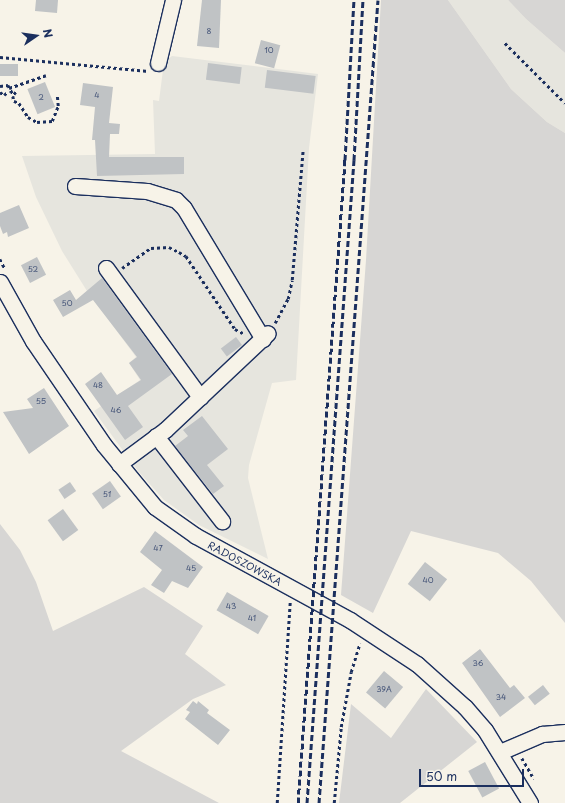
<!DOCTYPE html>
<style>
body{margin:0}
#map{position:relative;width:565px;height:803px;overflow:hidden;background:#f7f3e8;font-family:"Playpen Sans",sans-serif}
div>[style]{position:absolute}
.built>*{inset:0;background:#e6e5de}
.green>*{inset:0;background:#d7d6d4}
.building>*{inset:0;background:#c0c3c5;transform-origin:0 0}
.path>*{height:2.5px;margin-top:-1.25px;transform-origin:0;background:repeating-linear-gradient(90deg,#1b2f5e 0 3px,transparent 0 6px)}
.roads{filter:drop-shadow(1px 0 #1b2f5e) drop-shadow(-1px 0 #1b2f5e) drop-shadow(0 1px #1b2f5e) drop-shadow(0 -1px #1b2f5e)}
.minor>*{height:15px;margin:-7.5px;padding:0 7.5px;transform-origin:7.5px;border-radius:7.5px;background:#f7f3e8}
.rail>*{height:3px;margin-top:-1.5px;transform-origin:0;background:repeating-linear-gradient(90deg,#1b2f5e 0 6px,transparent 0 9px)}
span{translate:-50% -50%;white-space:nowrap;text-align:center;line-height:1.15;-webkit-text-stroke:3px #f7f3e8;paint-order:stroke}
.number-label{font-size:8px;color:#445478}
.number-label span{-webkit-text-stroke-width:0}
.street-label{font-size:10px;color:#1b2f5e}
.north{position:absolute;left:16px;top:16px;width:40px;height:40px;-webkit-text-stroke:3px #f7f3e8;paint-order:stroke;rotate:77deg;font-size:11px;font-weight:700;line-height:16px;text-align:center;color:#1b2f5e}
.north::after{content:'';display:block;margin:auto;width:14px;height:18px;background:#1b2f5e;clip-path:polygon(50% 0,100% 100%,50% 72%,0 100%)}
.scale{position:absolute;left:419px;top:769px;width:105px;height:18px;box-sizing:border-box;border:2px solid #1b2f5e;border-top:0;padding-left:5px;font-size:12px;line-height:14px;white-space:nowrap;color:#1b2f5e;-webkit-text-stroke:3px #f7f3e8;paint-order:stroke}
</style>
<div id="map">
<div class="built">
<div style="clip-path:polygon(448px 0,508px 0,526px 19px,565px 53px,565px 133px,547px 122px,511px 89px)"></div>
<div style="clip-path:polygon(172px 56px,318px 74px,309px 148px,296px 380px,272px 383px,249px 465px,248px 478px,268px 559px,199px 525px,164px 500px,138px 471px,94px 411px,140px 380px,129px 363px,136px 357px,87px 291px,62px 251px,36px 197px,22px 156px,155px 154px,153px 100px,159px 101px,164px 62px)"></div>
</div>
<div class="green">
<div style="clip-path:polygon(381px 0,448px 0,511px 89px,547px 122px,565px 133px,565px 623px,531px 581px,498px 553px,411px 531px,373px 613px,341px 595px,366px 260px)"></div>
<div style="clip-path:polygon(508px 0,565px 0,565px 53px,526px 19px)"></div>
<div style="clip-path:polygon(0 524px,20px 550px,36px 582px,53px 631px,144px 587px,203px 626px,185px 654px,226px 685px,193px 699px,121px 751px,219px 803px,0 803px)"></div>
<div style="clip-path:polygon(426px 689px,477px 742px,400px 803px,339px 803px,351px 704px,391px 738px)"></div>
</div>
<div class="building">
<div style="clip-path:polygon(36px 0,58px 0,57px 13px,35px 11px)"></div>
<div style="clip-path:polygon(202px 0,221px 0,219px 48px,197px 46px)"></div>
<div style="left:261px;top:40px;width:20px;height:24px;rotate:15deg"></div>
<div style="left:208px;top:63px;width:34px;height:17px;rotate:7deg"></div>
<div style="left:0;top:64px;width:18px;height:12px"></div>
<div style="left:267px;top:70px;width:49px;height:18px;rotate:7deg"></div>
<div style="left:45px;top:82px;width:27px;height:19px;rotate:68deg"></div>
<div style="clip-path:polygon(83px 83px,113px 87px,109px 123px,120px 124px,119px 134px,110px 134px,109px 157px,184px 157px,184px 174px,97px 176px,95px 140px,92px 140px,95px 107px,80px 105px)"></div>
<div style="clip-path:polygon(19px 205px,29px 228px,8px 237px,7px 232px,3px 234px,0 226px,0 213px)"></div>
<div style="left:37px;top:257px;width:20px;height:18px;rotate:63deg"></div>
<div style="clip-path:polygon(102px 278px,172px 374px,128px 406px,143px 427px,125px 440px,85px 384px,101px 372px,117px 395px,141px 380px,129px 363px,137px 357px,93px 300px,63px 317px,53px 300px,70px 290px,76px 300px)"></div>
<div style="left:236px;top:337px;width:10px;height:19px;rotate:53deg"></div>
<div style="clip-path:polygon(44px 388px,69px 426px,29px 454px,3px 412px,33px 408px,27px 399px)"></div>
<div style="clip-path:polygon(202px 416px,228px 449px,207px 465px,224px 486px,213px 494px,175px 446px,188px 436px,183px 430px)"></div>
<div style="left:110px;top:481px;width:19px;height:22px;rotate:55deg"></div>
<div style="left:70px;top:482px;width:11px;height:14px;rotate:56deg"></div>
<div style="left:63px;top:509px;width:26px;height:19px;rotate:54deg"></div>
<div style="clip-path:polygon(155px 531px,203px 567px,188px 588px,172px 581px,164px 593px,151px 585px,162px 570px,140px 552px)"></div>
<div style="left:425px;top:562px;width:28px;height:28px;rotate:38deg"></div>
<div style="left:227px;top:592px;width:48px;height:21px;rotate:30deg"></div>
<div style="clip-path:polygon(480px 649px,510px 688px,514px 685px,525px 698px,500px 717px,462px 663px)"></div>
<div style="left:384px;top:671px;width:25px;height:28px;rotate:40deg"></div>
<div style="left:543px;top:685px;width:11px;height:19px;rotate:52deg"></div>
<div style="clip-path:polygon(193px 701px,197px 704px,198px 701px,209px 710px,207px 713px,230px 730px,218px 745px,185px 719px,190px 712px,186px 710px)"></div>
<div style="left:485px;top:762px;width:30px;height:19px;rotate:62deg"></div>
</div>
<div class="path">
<div style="left:505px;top:43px;width:85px;rotate:45deg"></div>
<div style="left:0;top:57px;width:149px;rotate:5.4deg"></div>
<div style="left:0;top:86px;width:8px;rotate:-7deg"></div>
<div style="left:8px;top:85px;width:10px;rotate:61deg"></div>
<div style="left:9px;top:88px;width:39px;rotate:-19deg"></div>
<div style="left:0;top:92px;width:5px;rotate:37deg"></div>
<div style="left:4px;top:95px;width:6px;rotate:-39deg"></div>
<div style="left:16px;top:92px;width:5px;rotate:127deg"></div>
<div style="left:13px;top:96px;width:5px;rotate:79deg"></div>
<div style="left:14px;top:101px;width:5px;rotate:22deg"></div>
<div style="left:19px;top:103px;width:17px;rotate:57deg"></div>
<div style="left:28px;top:117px;width:10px;rotate:29deg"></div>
<div style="left:37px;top:122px;width:15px;rotate:-4deg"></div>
<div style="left:52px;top:121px;width:16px;rotate:-68deg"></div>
<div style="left:58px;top:106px;width:11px;rotate:-95deg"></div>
<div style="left:0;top:259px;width:11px;rotate:63deg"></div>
<div style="left:122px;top:268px;width:35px;rotate:-35deg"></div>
<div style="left:151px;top:248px;width:18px;rotate:-3deg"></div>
<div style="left:169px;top:247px;width:11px;rotate:27deg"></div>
<div style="left:179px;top:252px;width:8px;rotate:30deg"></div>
<div style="left:186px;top:256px;width:88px;rotate:56.1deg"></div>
<div style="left:235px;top:329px;width:9px;rotate:27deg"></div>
<div style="left:275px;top:323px;width:27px;rotate:-62deg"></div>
<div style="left:288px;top:299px;width:19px;rotate:-78deg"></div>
<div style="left:292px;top:280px;width:130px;rotate:-85.2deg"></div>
<div style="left:522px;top:758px;width:24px;rotate:60deg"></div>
<div style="left:277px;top:803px;width:201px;rotate:-86.3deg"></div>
<div style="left:334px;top:803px;width:76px;rotate:-84.7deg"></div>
<div style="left:341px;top:727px;width:56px;rotate:-79.7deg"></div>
<div style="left:351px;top:672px;width:30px;rotate:-73deg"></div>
</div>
<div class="roads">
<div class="minor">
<div style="left:158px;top:63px;width:65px;rotate:-76.6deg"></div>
<div style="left:75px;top:186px;width:72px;rotate:4deg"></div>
<div style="left:147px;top:191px;width:30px;rotate:17deg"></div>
<div style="left:176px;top:200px;width:11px;rotate:45deg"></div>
<div style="left:184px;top:208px;width:153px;rotate:58.9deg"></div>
<div style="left:106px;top:268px;width:160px;rotate:53.9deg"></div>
<div style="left:0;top:282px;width:68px;rotate:60.8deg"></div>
<div style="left:33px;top:341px;width:126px;rotate:55.7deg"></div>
<div style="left:104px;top:445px;width:80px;rotate:50.6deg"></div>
<div style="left:155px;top:507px;width:50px;rotate:35.3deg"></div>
<div style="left:196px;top:536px;width:175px;rotate:28.6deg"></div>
<div style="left:350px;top:620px;width:80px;rotate:33.3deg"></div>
<div style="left:417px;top:664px;width:64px;rotate:41.9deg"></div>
<div style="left:465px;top:707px;width:30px;rotate:49deg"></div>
<div style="left:485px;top:730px;width:86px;rotate:58.3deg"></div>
<div style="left:156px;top:436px;width:108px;rotate:52.2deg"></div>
<div style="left:119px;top:464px;width:57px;rotate:-36.5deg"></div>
<div style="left:165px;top:430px;width:141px;rotate:-43.3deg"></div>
<div style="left:500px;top:752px;width:46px;rotate:-23.2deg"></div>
<div style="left:542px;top:734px;width:23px;rotate:-5deg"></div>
</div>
</div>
<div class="rail">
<div style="left:298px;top:803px;width:645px;rotate:-85.82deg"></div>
<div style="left:345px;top:160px;width:160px;rotate:-86.8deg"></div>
<div style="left:307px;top:803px;width:645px;rotate:-85.82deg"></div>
<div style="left:354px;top:160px;width:160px;rotate:-86.8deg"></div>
<div style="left:319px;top:803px;width:805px;rotate:-85.8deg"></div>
</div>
<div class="number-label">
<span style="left:209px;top:32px">8</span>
<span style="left:269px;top:51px">10</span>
<span style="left:97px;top:96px">4</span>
<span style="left:41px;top:98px">2</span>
<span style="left:33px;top:270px">52</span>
<span style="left:67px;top:304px">50</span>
<span style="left:98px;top:386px">48</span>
<span style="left:41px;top:402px">55</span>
<span style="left:116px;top:411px">46</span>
<span style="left:107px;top:495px">51</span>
<span style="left:158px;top:549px">47</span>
<span style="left:191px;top:569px">45</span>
<span style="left:428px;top:581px">40</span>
<span style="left:231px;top:607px">43</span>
<span style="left:252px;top:619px">41</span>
<span style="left:478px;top:664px">36</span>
<span style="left:384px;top:690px">39A</span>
<span style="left:501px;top:698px">34</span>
</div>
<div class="street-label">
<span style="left:245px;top:563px;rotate:28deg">RADOSZOWSKA</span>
</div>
<div class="north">N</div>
<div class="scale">50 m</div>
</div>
